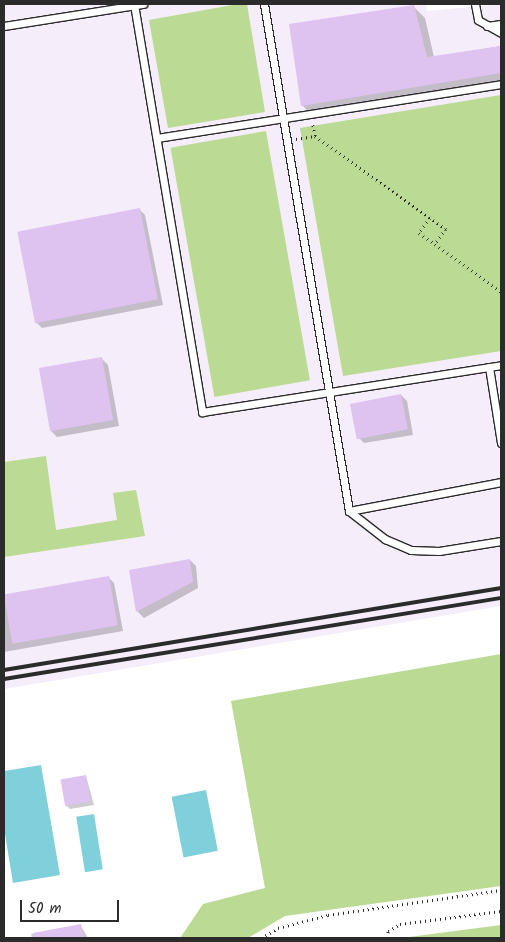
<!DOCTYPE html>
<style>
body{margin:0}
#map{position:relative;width:505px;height:942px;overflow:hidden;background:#fff;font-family:Kalam,sans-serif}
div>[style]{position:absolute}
.built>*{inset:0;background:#f5edfa}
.green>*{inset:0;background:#bbda93;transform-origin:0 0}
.water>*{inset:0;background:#80d0db;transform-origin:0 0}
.shadow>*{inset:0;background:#0003}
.building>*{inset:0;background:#dec2f0;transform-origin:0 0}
.path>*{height:2.5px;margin-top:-1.25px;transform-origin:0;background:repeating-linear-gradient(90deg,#2b2b2b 0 1px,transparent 0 5px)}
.roads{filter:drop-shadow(1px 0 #2b2b2b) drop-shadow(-1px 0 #2b2b2b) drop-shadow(0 1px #2b2b2b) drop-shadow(0 -1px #2b2b2b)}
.service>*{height:7px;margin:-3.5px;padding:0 3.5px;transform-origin:3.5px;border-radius:3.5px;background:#fff}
.rail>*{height:4px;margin:-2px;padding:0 2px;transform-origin:2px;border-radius:2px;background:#2b2b2b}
span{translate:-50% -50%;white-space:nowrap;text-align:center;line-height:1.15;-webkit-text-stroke:4.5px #fff;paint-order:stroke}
.frame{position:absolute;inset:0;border:5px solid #2b2b2b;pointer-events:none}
.scale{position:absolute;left:20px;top:900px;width:99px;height:22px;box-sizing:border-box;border:2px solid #2b2b2b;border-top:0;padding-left:6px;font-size:15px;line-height:18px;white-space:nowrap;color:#2b2b2b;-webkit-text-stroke:4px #fff;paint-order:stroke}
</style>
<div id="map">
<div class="built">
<div style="clip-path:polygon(4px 4px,426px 4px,427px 11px,501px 4px,501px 606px,4px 689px)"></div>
</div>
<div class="green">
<div style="clip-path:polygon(238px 4px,247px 4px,265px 112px,168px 128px,149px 20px)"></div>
<div style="clip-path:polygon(501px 95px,501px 351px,343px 376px,300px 128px)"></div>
<div style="left:266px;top:131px;width:253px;height:97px;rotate:80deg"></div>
<div style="clip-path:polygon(46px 456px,56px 530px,117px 520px,113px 493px,136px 490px,145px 536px,4px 557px,4px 462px)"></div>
<div style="clip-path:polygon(501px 654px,501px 886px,285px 916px,248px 938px,180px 938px,203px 904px,265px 888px,231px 701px)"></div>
<div style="clip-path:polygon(501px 925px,501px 938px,401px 938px)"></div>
</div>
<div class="water">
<div style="clip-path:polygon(41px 765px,60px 875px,13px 883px,4px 828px,4px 771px)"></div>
<div style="left:206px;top:790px;width:62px;height:35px;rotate:79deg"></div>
<div style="left:94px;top:814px;width:56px;height:18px;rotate:81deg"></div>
</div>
<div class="shadow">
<div style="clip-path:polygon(413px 6px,425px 18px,434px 57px,501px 46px,501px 86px,313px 116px,302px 105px)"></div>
<div style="clip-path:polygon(139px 209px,145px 215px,163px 305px,42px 328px,36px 322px)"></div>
<div style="clip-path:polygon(102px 359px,108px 365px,119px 426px,57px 437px,51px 431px)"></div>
<div style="clip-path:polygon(401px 395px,407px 401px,413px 435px,364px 443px,358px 437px)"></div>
<div style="clip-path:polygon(190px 560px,196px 566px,198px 588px,144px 618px,138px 612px,131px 571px)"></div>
<div style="clip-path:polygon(108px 577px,114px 583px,123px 631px,4px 652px,4px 596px)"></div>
<div style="clip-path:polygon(86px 776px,94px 805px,70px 809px,66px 805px)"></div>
<div style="clip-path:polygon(81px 926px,88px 938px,32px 938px,31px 934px)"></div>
</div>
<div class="building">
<div style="clip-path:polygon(414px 5px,427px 57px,501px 46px,501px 73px,301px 106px,289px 24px)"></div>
<div style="left:140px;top:208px;width:93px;height:125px;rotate:79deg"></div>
<div style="left:102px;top:357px;width:64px;height:64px;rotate:80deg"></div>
<div style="left:401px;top:394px;width:36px;height:52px;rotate:79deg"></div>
<div style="clip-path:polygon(190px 559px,193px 582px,136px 612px,129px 570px)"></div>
<div style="left:109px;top:576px;width:50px;height:107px;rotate:80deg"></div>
<div style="left:86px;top:775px;width:27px;height:26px;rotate:80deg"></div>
<div style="clip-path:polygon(81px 924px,83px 938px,34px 938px,33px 933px)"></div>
</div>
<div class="path">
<div style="left:315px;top:136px;width:161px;rotate:35.4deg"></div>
<div style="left:446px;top:229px;width:19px;rotate:126deg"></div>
<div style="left:435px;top:244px;width:82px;rotate:36deg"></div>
<div style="left:296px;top:139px;width:19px;rotate:-9deg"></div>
<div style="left:315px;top:136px;width:13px;rotate:-103deg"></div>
<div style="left:430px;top:218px;width:19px;rotate:126deg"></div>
<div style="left:419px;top:233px;width:19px;rotate:35deg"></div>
<div style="left:261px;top:938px;width:20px;rotate:-30deg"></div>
<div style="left:278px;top:928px;width:52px;rotate:-14.6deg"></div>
<div style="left:328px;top:915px;width:175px;rotate:-8.2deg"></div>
<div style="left:387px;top:938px;width:7px;rotate:-82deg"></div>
<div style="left:388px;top:931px;width:14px;rotate:-30deg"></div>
<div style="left:400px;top:924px;width:102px;rotate:-7.3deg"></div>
</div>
<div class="roads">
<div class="service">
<div style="left:134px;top:4px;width:414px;rotate:80.5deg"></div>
<div style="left:202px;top:412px;width:303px;rotate:-8.9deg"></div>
<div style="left:264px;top:4px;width:514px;rotate:80.48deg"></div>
<div style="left:349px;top:511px;width:46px;rotate:37.9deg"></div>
<div style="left:385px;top:539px;width:28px;rotate:23deg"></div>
<div style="left:411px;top:550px;width:28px;rotate:2deg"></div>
<div style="left:439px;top:551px;width:63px;rotate:-9.2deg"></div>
<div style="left:475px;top:4px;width:16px;rotate:79deg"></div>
<div style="left:478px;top:20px;width:26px;rotate:29deg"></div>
<div style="left:4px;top:26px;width:141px;rotate:-9deg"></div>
<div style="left:487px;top:26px;width:14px;rotate:-8deg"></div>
<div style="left:157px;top:138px;width:348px;rotate:-8.9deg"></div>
<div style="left:489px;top:367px;width:77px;rotate:81deg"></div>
<div style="left:349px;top:511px;width:155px;rotate:-10.8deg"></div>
</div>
</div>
<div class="rail">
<div style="left:4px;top:670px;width:504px;rotate:-9.37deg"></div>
<div style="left:4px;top:679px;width:504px;rotate:-9.26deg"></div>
</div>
<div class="frame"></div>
<div class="scale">50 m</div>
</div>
